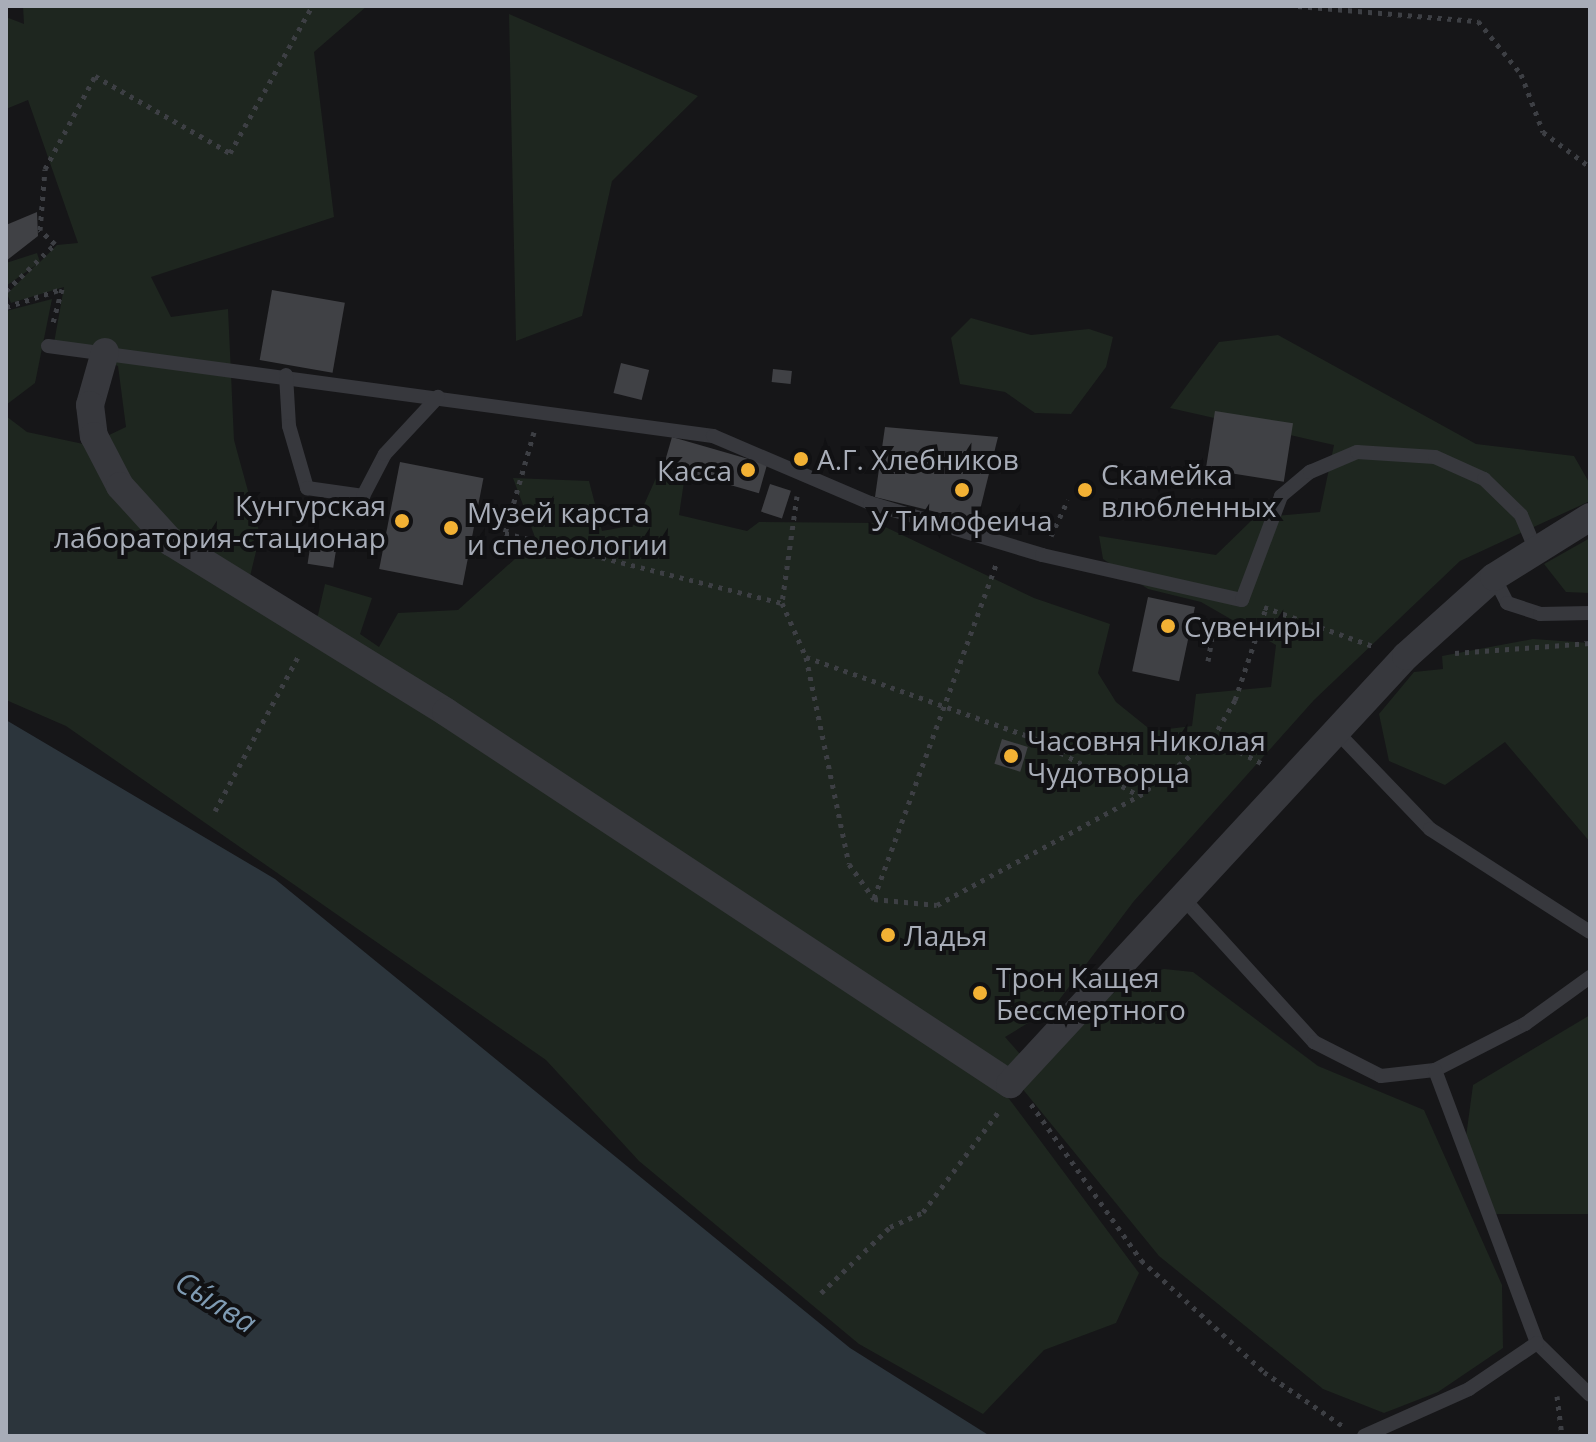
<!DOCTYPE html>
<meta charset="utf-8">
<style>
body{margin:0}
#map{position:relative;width:1596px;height:1442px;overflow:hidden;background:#161618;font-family:"Open Sans",sans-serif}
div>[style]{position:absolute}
.green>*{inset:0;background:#1e261f}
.water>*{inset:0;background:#2c353c}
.building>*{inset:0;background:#404145;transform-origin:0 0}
.path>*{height:5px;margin-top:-2.5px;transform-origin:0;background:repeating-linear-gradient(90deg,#3d3f44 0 4px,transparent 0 10px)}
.lane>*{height:14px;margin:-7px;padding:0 7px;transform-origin:7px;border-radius:7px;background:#37383d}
.street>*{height:28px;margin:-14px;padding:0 14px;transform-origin:14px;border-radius:14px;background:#37383d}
.dots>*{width:22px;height:22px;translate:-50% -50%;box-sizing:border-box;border:4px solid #111113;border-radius:50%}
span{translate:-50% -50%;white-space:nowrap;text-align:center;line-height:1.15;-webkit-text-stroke:8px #111113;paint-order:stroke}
.poi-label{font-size:28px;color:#a8adb8}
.left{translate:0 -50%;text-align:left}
.right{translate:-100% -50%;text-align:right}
.water-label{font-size:30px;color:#7f9bb3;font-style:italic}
.frame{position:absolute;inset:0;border:8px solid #a8adb8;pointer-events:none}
</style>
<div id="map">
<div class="green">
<div style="clip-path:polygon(23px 6px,367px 6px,314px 52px,334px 217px,151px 277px,171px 317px,228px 309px,234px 440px,260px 535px,246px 593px,303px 626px,318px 615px,325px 584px,372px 598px,360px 634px,379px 647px,398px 613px,458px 610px,536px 540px,513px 478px,589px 481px,602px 531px,635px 525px,660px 469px,685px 475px,679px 515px,747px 531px,759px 522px,877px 523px,1034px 598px,1110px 624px,1098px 673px,1116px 702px,1152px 731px,1192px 726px,1196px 694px,1271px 687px,1276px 645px,1201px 602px,1148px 589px,1103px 559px,1099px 536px,1216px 555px,1254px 518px,1320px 512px,1334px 445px,1170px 408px,1219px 342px,1278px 335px,1476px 444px,1574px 456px,1590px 484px,1590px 501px,1460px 561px,1314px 700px,1134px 901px,1053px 1008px,1005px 1037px,1033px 1069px,1031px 1061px,1133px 977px,1164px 969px,1193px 972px,1318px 1066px,1424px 1110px,1502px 1285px,1503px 1348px,1438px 1392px,1384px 1413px,1323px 1389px,1159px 1256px,1021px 1087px,1007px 1096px,1139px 1273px,1116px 1323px,1044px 1350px,983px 1414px,859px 1344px,639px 1161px,546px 1060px,66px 726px,6px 700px,6px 416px,27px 432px,88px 445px,126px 427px,118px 366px,54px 343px,64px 287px,11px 303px,7px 294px,36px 265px,6px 286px,6px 263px,37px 253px,40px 262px,57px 245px,78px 243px,28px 100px,6px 109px,6px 17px,24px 24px)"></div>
<div style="clip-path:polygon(509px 14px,698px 96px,612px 181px,582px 316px,516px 341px)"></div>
<div style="clip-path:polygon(52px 299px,35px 383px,6px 405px,6px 311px)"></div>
<div style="clip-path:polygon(971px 318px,1031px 335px,1089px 329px,1113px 337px,1106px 367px,1071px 414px,1035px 413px,1005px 392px,960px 384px,951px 338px)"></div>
<div style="clip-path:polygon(1590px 538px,1590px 593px,1566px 592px,1544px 564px)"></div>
<div style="clip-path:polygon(1533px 639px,1590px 643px,1590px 842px,1505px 742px,1445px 785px,1389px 761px,1379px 714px,1414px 672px,1443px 669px,1442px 656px)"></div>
<div style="clip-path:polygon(1590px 1015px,1590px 1214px,1495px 1214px,1466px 1137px,1473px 1085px)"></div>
</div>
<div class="water">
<div style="clip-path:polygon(6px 720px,275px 879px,850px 1348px,990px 1436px,6px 1436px)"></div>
</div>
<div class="building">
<div style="clip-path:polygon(37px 212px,38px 236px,6px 261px,6px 225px)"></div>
<div style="left:272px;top:290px;width:74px;height:71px;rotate:10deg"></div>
<div style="left:621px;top:363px;width:29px;height:31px;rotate:14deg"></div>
<div style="left:773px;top:369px;width:19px;height:13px;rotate:6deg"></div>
<div style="left:1215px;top:411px;width:79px;height:59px;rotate:9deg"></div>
<div style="clip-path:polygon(885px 427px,998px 437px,977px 522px,875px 497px)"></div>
<div style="left:672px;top:437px;width:99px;height:30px;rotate:16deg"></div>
<div style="left:400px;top:462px;width:85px;height:109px;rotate:11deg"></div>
<div style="left:770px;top:484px;width:22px;height:29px;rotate:18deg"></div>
<div style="left:311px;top:542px;width:26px;height:22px;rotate:9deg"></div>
<div style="left:1148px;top:597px;width:48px;height:76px;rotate:12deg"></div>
<div style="left:1002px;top:739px;width:27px;height:26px;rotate:17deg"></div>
</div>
<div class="path">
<div style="left:1298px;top:6px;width:181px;rotate:4.8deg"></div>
<div style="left:1478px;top:21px;width:68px;rotate:50.9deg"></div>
<div style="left:1521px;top:74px;width:62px;rotate:69.2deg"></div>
<div style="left:1543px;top:132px;width:59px;rotate:36.7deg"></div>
<div style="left:6px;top:291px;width:68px;rotate:-43.8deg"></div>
<div style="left:55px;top:244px;width:21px;rotate:-137deg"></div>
<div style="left:40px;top:230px;width:61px;rotate:-85.3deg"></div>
<div style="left:45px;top:169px;width:106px;rotate:-61.7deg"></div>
<div style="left:95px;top:76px;width:155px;rotate:29.7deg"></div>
<div style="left:230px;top:153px;width:168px;rotate:-60.8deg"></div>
<div style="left:6px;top:307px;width:59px;rotate:-17.8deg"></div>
<div style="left:62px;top:289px;width:35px;rotate:105deg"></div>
<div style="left:534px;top:432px;width:105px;rotate:106deg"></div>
<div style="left:505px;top:533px;width:286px;rotate:14.2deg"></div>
<div style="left:797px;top:496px;width:108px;rotate:98deg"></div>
<div style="left:782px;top:603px;width:59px;rotate:66deg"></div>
<div style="left:806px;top:657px;width:211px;rotate:78.3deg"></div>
<div style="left:849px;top:864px;width:43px;rotate:54.5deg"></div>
<div style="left:874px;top:899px;width:63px;rotate:5.4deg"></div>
<div style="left:937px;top:905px;width:230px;rotate:-28.4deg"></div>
<div style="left:1139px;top:796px;width:94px;rotate:-38.1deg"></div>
<div style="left:1213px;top:738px;width:44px;rotate:-59.9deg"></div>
<div style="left:1235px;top:700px;width:94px;rotate:-71.4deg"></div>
<div style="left:1051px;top:536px;width:40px;rotate:-65deg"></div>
<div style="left:1264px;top:607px;width:118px;rotate:19.8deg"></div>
<div style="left:1455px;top:653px;width:135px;rotate:-4.2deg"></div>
<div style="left:806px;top:657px;width:242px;rotate:19.6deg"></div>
<div style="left:1034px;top:738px;width:119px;rotate:28.7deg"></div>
<div style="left:1208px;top:661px;width:47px;rotate:-80.1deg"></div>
<div style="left:1213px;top:738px;width:59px;rotate:27.4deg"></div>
<div style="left:215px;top:811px;width:175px;rotate:-61.7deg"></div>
<div style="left:874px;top:898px;width:355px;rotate:-69.9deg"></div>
<div style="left:1031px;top:1104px;width:191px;rotate:54.8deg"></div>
<div style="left:1141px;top:1260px;width:166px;rotate:42.3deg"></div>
<div style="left:1264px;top:1372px;width:96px;rotate:34.4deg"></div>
<div style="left:821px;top:1293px;width:95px;rotate:-43.7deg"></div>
<div style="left:890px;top:1227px;width:36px;rotate:-24deg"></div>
<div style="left:923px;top:1212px;width:126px;rotate:-53deg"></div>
<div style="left:1557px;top:1396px;width:40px;rotate:82.9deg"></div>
</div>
<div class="lane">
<div style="left:48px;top:346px;width:671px;rotate:7.71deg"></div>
<div style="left:713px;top:436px;width:171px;rotate:23.1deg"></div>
<div style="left:870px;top:503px;width:180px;rotate:16.8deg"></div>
<div style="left:1042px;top:555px;width:205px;rotate:12.7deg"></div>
<div style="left:1242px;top:600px;width:111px;rotate:-69.4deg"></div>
<div style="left:1281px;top:496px;width:38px;rotate:-40deg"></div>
<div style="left:1310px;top:472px;width:51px;rotate:-23.1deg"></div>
<div style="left:1357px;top:452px;width:78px;rotate:3.7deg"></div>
<div style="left:1435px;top:457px;width:54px;rotate:24.2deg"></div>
<div style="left:1484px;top:479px;width:52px;rotate:44.2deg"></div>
<div style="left:1521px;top:515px;width:34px;rotate:67deg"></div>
<div style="left:286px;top:375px;width:51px;rotate:86.6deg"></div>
<div style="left:289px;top:426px;width:65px;rotate:73.8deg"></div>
<div style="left:307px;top:488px;width:57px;rotate:8.1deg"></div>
<div style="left:363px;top:496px;width:47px;rotate:-62.4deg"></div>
<div style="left:385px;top:454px;width:78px;rotate:-47.1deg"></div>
<div style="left:1494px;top:577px;width:29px;rotate:63deg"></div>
<div style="left:1507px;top:603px;width:35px;rotate:18deg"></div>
<div style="left:1540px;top:614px;width:50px;rotate:-1.1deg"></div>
<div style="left:1336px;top:731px;width:136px;rotate:46.2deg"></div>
<div style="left:1430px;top:829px;width:190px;rotate:32.8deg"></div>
<div style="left:1183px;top:898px;width:195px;rotate:47.7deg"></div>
<div style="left:1314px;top:1042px;width:75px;rotate:26.9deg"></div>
<div style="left:1381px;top:1076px;width:54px;rotate:-6.3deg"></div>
<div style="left:1435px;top:1070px;width:101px;rotate:-27.1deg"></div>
<div style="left:1525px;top:1024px;width:80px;rotate:-35.9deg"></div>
<div style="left:1435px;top:1070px;width:291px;rotate:69.5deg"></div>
<div style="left:1537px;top:1343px;width:74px;rotate:44.5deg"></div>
<div style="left:1364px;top:1436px;width:115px;rotate:-24.1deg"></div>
<div style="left:1469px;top:1389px;width:82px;rotate:-34.1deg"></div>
</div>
<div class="street">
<div style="left:105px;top:352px;width:55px;rotate:105.8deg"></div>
<div style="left:90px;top:405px;width:31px;rotate:83deg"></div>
<div style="left:94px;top:436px;width:56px;rotate:62.5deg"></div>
<div style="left:120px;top:486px;width:76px;rotate:47.7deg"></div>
<div style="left:171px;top:542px;width:323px;rotate:31.7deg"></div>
<div style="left:446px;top:712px;width:676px;rotate:33.41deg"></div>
<div style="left:1010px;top:1084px;width:583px;rotate:-47.22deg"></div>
<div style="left:1406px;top:656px;width:118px;rotate:-41.9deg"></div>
<div style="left:1494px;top:577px;width:113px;rotate:-32deg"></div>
</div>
<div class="dots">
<div style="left:801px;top:459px;background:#f2b134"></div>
<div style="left:748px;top:470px;background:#f2b134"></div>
<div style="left:962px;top:490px;background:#f2b134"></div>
<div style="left:1085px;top:490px;background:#f2b134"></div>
<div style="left:402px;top:521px;background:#f2b134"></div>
<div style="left:451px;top:528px;background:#f2b134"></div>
<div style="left:1168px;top:626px;background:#f2b134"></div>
<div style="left:1011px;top:756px;background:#f2b134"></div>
<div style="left:888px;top:935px;background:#f2b134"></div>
<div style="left:980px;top:993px;background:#f2b134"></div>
</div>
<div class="poi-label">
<span class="left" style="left:817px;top:459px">А.Г. Хлебников</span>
<span class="right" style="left:732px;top:470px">Касса</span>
<span class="left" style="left:1101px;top:490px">Скамейка<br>влюбленных</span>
<span class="right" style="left:386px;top:521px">Кунгурская<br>лаборатория-стационар</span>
<span class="left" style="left:467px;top:528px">Музей карста<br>и спелеологии</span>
<span style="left:962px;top:520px">У Тимофеича</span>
<span class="left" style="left:1184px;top:626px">Сувениры</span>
<span class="left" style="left:1027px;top:756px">Часовня Николая<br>Чудотворца</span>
<span class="left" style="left:904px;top:935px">Ладья</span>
<span class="left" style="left:996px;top:993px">Трон Кащея<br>Бессмертного</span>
</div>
<div class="water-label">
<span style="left:216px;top:1302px;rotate:32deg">Сы́лва</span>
</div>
<div class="frame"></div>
</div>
